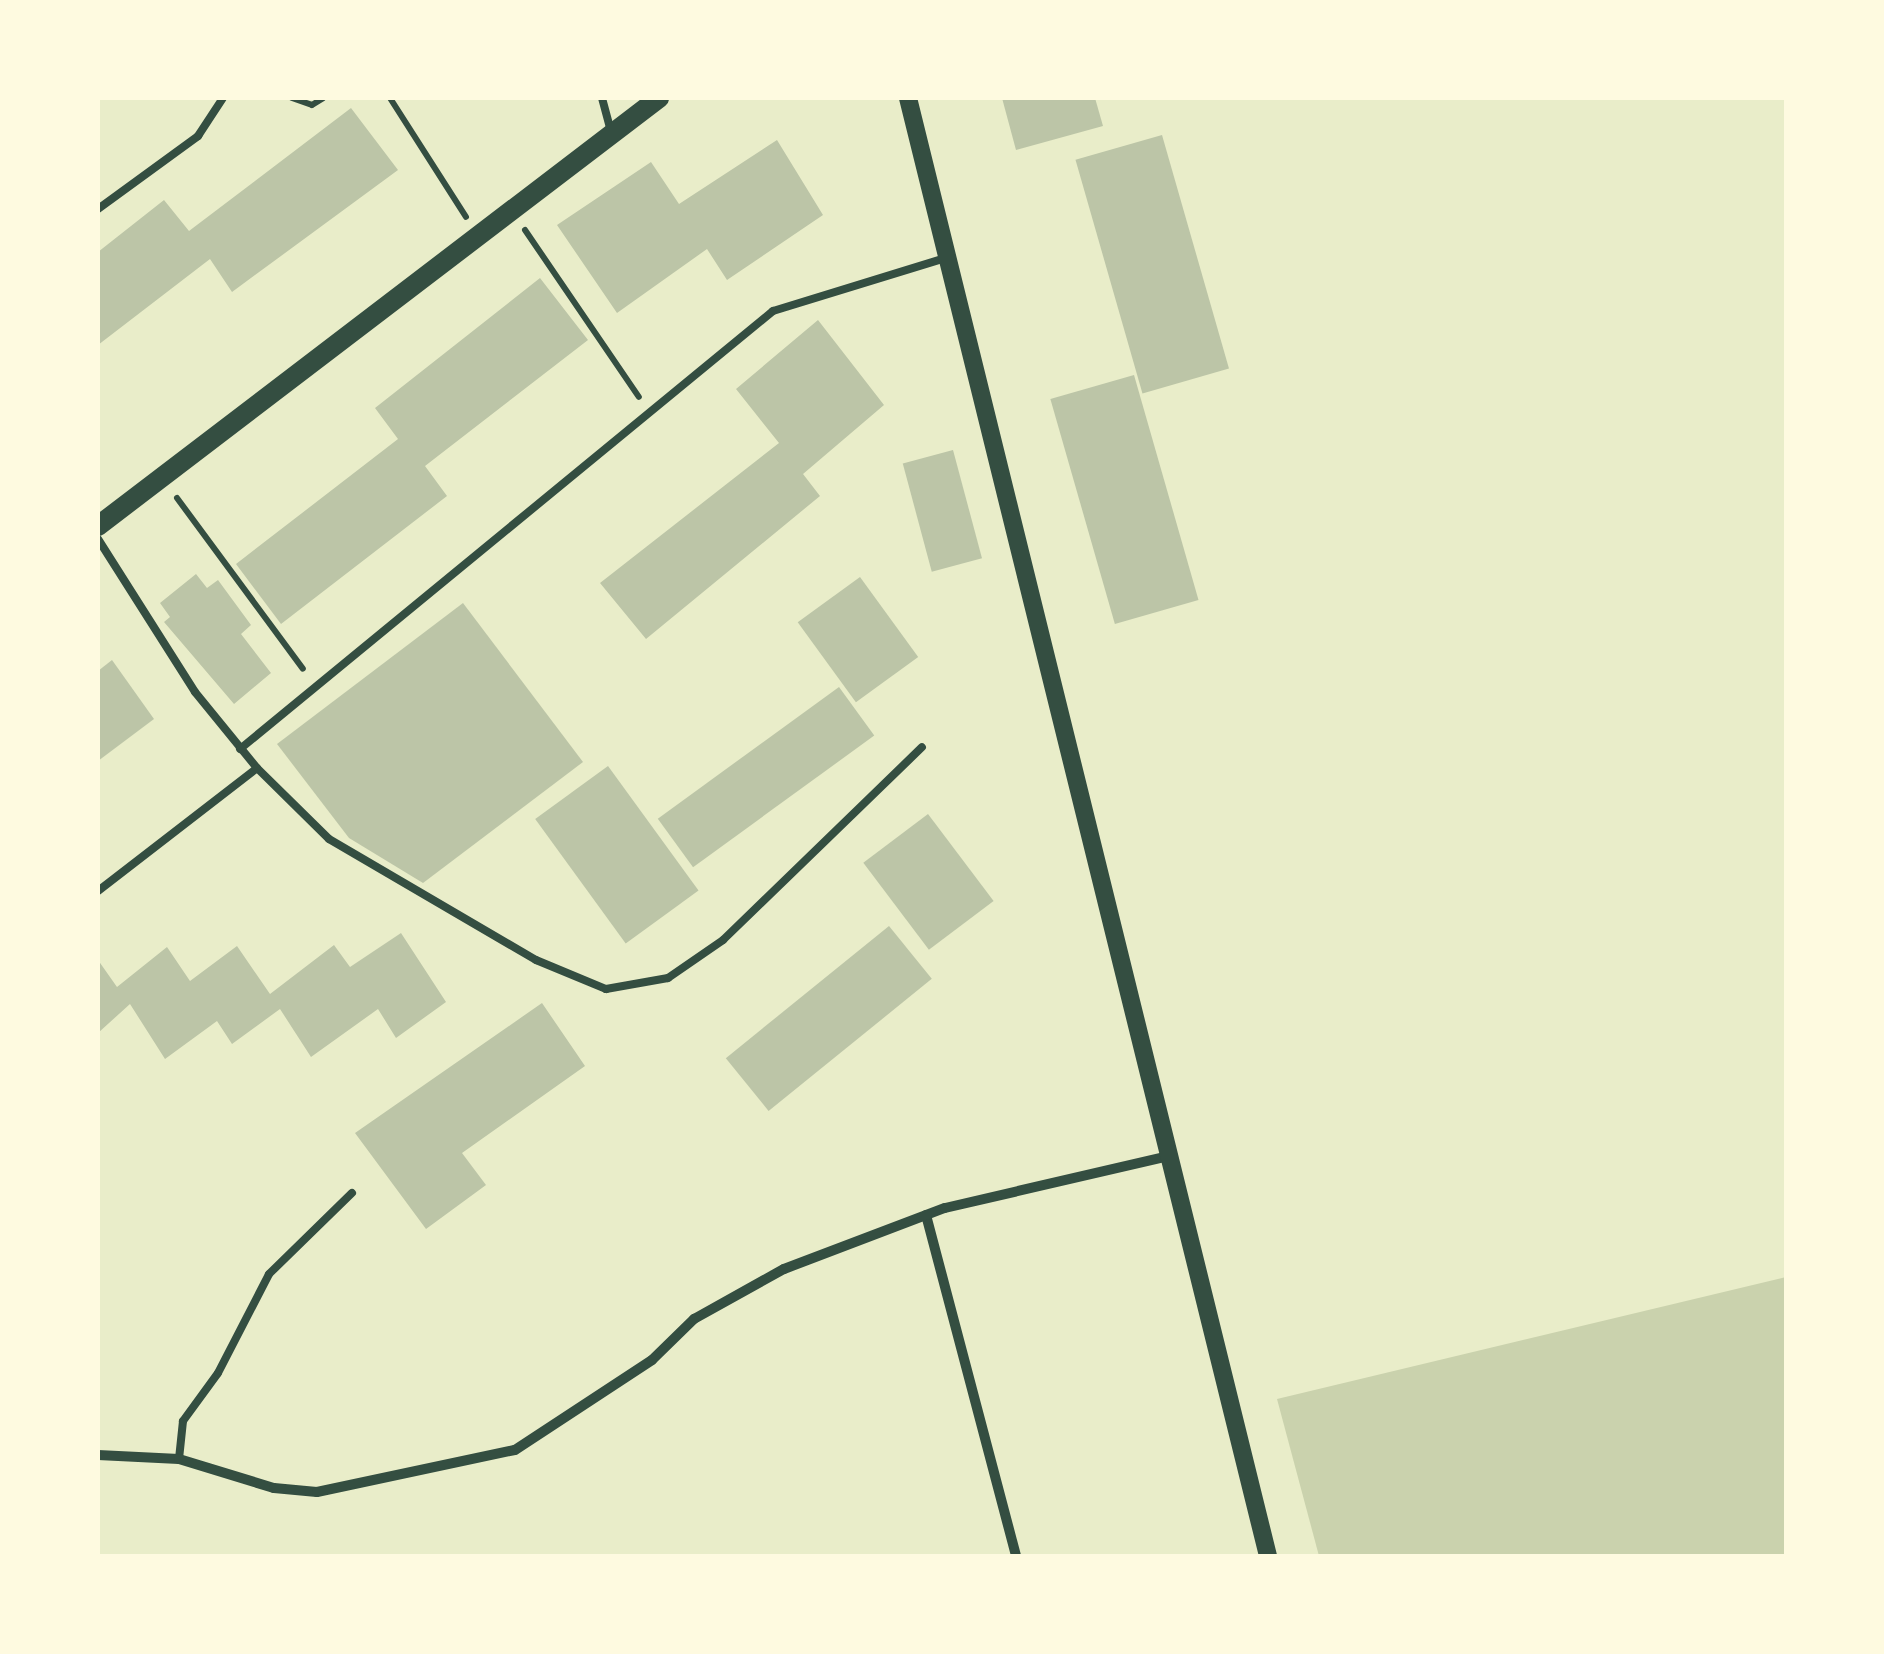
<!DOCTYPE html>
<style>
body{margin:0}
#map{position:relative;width:1884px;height:1654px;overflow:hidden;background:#e9edc9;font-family:Commissioner,sans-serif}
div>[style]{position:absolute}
.green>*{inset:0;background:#cad2ad}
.building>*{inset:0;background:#bcc5a7;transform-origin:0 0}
.path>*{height:6px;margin:-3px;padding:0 3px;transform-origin:3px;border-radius:3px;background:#344e41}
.service>*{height:8px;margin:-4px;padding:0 4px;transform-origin:4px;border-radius:4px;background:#344e41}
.minor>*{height:10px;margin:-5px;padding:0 5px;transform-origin:5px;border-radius:5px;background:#344e41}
.tertiary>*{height:18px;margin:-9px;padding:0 9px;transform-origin:9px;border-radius:9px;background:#344e41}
.secondary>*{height:20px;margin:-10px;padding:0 10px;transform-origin:10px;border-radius:10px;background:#344e41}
span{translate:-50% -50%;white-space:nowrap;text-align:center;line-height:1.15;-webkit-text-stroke:10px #fefae0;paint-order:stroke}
.frame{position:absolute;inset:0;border:100px solid #fefae0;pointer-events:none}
</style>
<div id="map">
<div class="green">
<div style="clip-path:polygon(1786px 1277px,1786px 1556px,1319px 1556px,1277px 1399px)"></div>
</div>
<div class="building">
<div style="clip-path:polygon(1002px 98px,1095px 98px,1103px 126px,1016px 150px)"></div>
<div style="clip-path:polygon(351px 108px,398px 170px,232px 292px,210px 259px,98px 345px,98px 252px,164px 200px,189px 231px)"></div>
<div style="left:1162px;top:135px;width:243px;height:90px;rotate:74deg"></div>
<div style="clip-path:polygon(777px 140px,823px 215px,727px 280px,707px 249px,617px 313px,557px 225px,651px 162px,679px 204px)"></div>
<div style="clip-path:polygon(540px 278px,588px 340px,425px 466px,447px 496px,281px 624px,236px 564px,398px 439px,375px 408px)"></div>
<div style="clip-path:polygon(818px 320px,884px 405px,803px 474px,820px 496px,646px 639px,600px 583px,779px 443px,736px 389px)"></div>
<div style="left:1134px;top:375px;width:234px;height:87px;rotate:74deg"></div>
<div style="left:953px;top:450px;width:112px;height:52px;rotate:75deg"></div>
<div style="clip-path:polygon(196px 574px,207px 588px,218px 580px,251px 625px,241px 634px,271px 673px,234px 704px,164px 622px,170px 617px,160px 603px)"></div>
<div style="left:860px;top:577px;width:99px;height:77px;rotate:54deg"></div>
<div style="clip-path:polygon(463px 603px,583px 762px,423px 883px,349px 838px,277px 744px)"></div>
<div style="clip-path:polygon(112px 660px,154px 719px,98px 761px,98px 671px)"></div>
<div style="left:839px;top:687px;width:60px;height:224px;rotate:54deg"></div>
<div style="left:608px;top:766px;width:154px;height:90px;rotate:54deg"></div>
<div style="left:928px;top:814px;width:109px;height:81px;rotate:53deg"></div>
<div style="left:889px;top:926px;width:68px;height:210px;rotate:51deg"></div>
<div style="clip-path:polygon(401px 933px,446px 1002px,396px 1038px,378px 1009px,311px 1057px,280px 1009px,232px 1044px,217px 1021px,165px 1059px,130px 1004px,98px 1033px,98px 960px,117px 987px,167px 947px,190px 981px,237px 946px,270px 994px,334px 945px,350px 967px)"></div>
<div style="clip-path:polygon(542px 1003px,585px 1066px,462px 1153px,486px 1185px,426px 1229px,355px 1133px)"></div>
</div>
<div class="path">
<div style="left:292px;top:98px;width:21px;rotate:19deg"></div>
<div style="left:312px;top:105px;width:13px;rotate:-32deg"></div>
<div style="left:390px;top:98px;width:141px;rotate:57.4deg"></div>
<div style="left:525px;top:230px;width:202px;rotate:55.7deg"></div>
<div style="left:177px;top:498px;width:212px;rotate:53.6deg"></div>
</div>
<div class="service">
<div style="left:602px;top:98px;width:35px;rotate:75deg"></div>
<div style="left:98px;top:209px;width:124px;rotate:-36.1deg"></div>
<div style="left:198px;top:136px;width:45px;rotate:-56.7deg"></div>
<div style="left:98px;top:539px;width:181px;rotate:57.6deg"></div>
<div style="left:195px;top:692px;width:98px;rotate:50.8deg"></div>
<div style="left:257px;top:768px;width:101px;rotate:44.6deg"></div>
<div style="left:329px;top:839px;width:240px;rotate:30.3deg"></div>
<div style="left:536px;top:960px;width:76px;rotate:22.5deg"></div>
<div style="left:606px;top:989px;width:63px;rotate:-10.1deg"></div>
<div style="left:668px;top:978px;width:67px;rotate:-34.6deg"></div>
<div style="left:723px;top:940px;width:277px;rotate:-44.1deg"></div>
<div style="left:240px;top:749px;width:690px;rotate:-39.41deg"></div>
<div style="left:773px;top:311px;width:180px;rotate:-17.1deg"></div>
<div style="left:98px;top:891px;width:201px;rotate:-37.7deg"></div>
<div style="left:179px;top:1459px;width:38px;rotate:-84deg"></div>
<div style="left:183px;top:1421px;width:59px;rotate:-53.9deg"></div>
<div style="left:218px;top:1373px;width:111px;rotate:-62.7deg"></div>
<div style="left:269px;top:1274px;width:116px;rotate:-44.3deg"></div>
</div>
<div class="minor">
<div style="left:926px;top:1215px;width:353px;rotate:75.2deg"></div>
<div style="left:98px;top:1455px;width:81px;rotate:2.8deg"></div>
<div style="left:179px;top:1459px;width:99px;rotate:17deg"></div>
<div style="left:274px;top:1488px;width:43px;rotate:5.3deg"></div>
<div style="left:317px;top:1492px;width:202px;rotate:-12deg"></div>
<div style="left:515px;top:1450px;width:164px;rotate:-33.3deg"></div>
<div style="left:652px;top:1360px;width:59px;rotate:-44.3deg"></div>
<div style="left:694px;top:1319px;width:103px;rotate:-29.1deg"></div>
<div style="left:784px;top:1269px;width:172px;rotate:-20.8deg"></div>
<div style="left:945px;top:1208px;width:226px;rotate:-13.1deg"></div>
</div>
<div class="tertiary">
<div style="left:908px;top:98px;width:1502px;rotate:76.13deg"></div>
</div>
<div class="secondary">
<div style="left:98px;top:526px;width:706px;rotate:-37.34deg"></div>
</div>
<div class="frame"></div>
</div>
